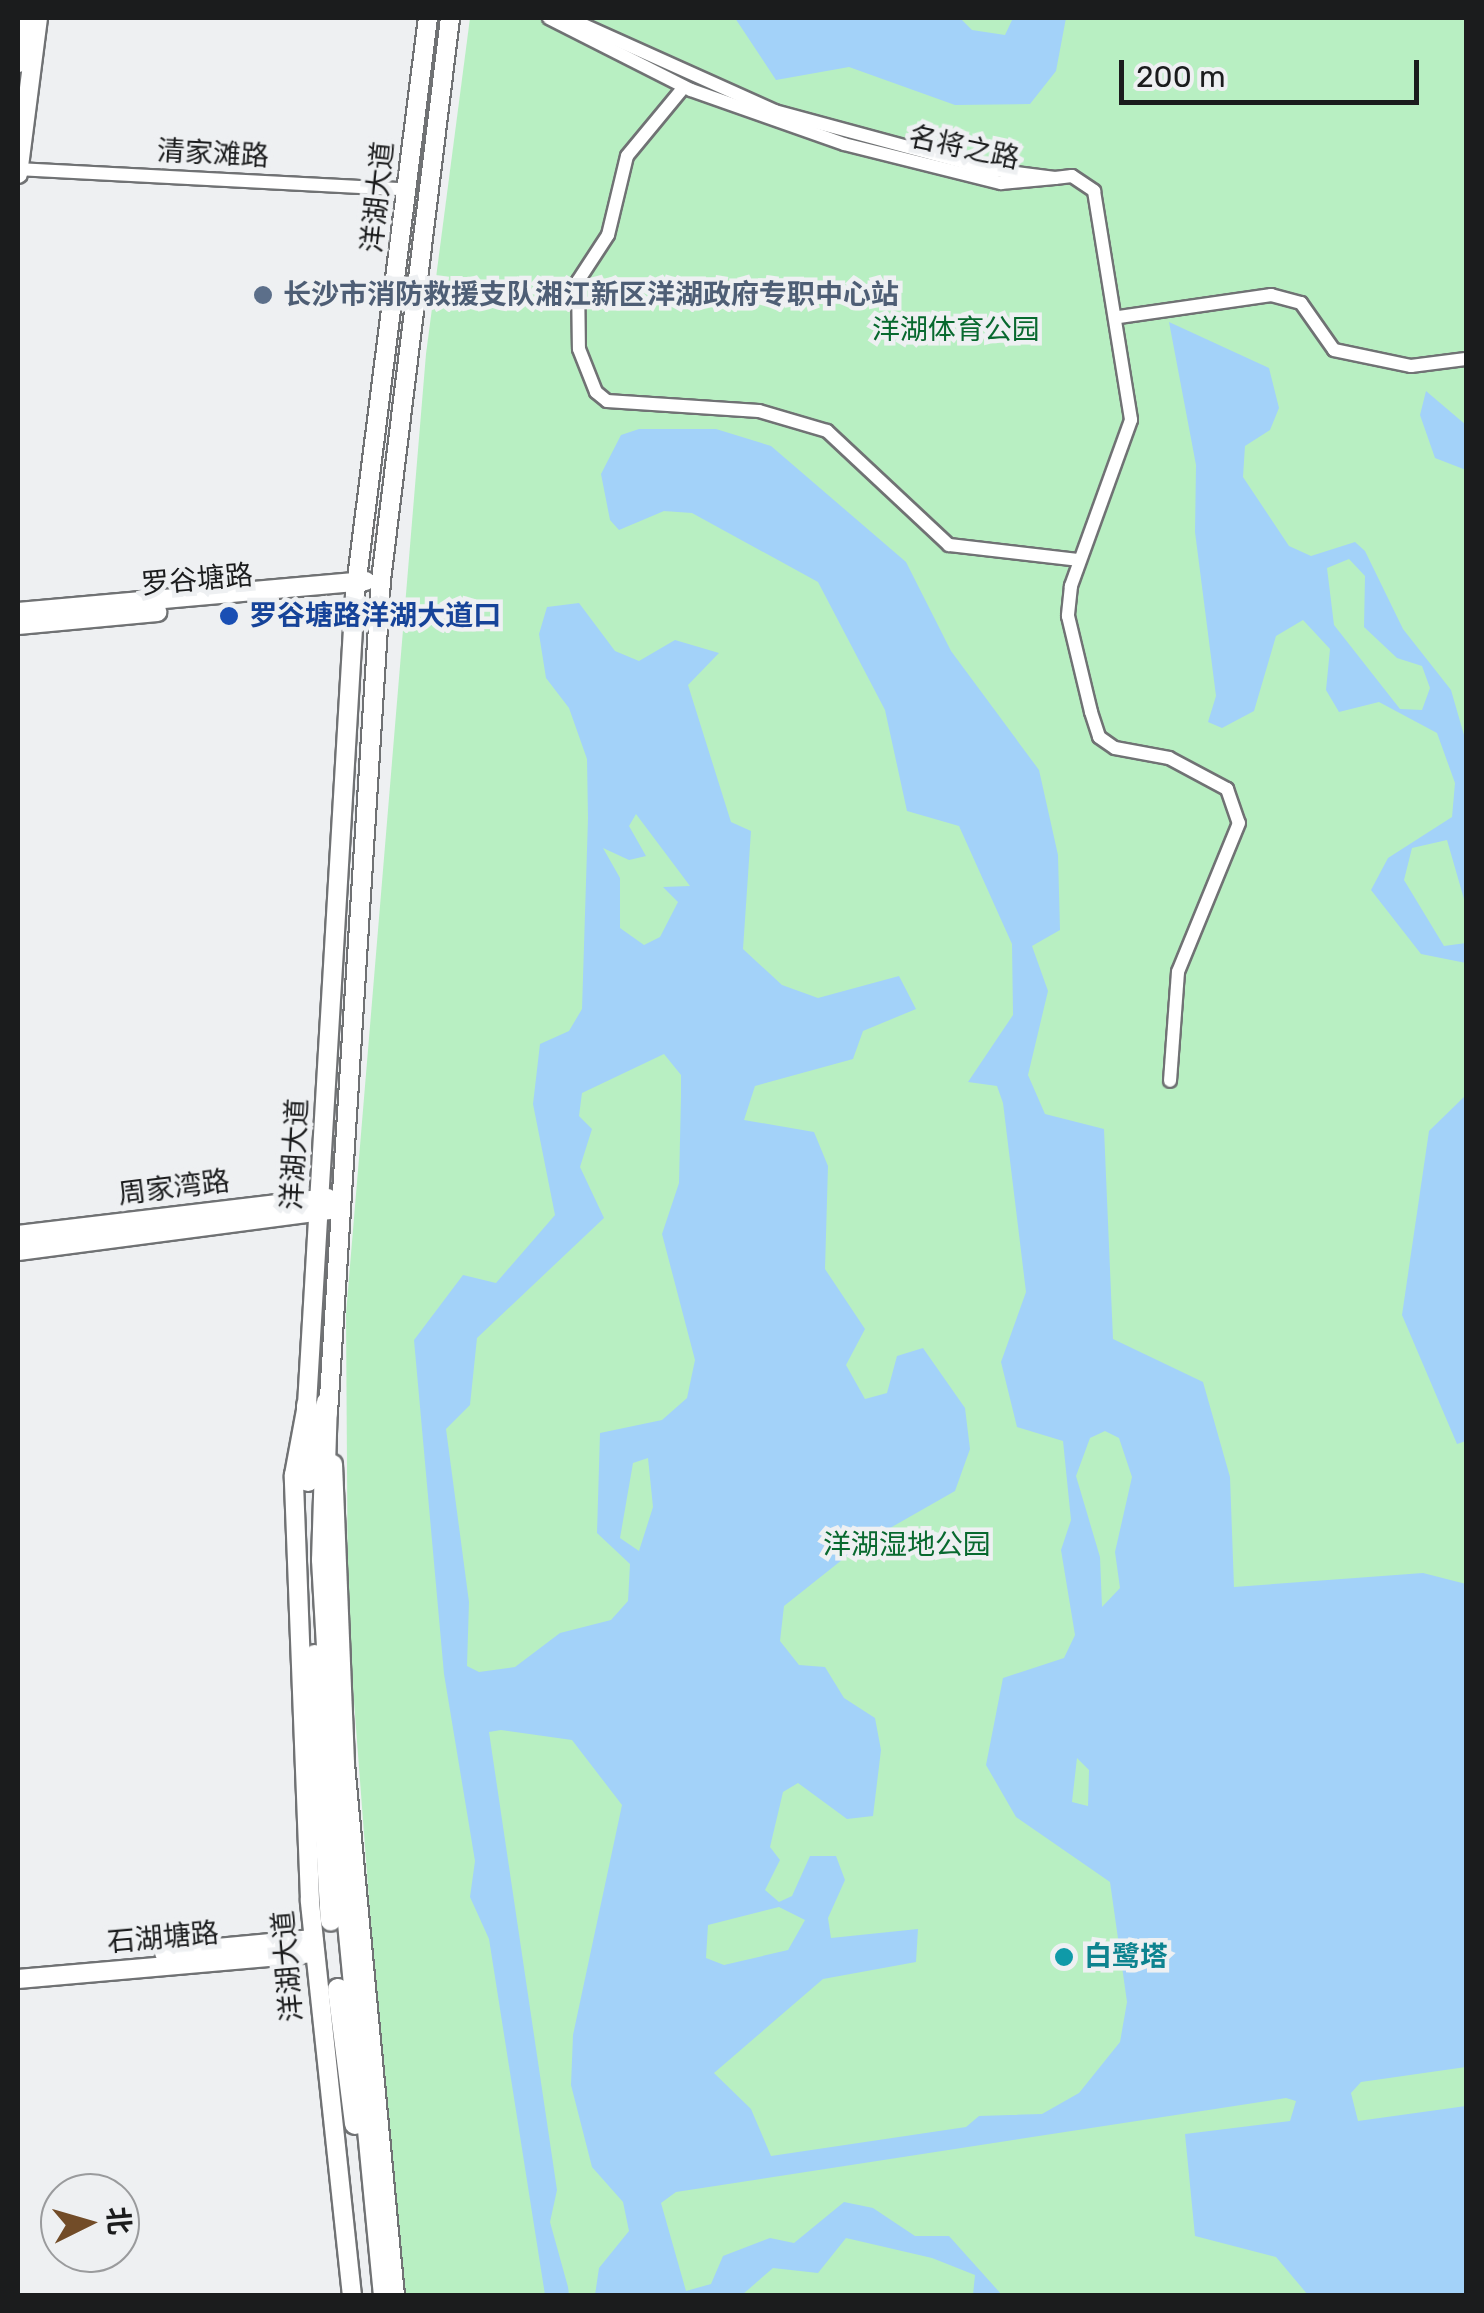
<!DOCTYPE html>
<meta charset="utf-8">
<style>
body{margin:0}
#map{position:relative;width:1484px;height:2313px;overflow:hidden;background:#eef0f2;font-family:Rubik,"Noto Sans SC",sans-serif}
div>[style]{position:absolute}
.green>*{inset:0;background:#b8efc2}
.water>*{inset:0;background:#a3d2f9}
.roads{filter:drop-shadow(2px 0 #707274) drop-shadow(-2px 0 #707274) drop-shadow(0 2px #707274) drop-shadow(0 -2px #707274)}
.minor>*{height:12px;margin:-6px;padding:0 6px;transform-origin:6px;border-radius:6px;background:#fff}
.major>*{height:18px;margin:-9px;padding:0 9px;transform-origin:9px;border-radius:9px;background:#fff}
.highway>*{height:20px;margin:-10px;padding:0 10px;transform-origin:10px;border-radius:10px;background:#fff}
.dots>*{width:28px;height:28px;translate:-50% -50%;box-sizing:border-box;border:5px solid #eef0f2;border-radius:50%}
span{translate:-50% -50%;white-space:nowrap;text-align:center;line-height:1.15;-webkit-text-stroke:9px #eef0f2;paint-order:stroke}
.street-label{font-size:28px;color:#1b1c1d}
.service-label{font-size:28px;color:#4e5e75;font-weight:700}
.left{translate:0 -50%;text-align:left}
.park-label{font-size:28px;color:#08692f}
.transit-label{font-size:28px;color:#164399;font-weight:700}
.culture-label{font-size:28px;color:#0d838f;font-weight:700}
.frame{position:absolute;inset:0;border:20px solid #1b1c1d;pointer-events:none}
.north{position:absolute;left:40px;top:2173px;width:100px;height:100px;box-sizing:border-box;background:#eef0f2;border:2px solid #9a9b9d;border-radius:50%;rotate:85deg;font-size:28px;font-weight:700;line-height:40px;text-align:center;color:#1b1c1d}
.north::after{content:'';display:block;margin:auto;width:35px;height:45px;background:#724c28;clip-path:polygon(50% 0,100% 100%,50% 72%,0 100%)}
.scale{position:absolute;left:1119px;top:60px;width:300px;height:45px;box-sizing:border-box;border:5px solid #1b1c1d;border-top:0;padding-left:12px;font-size:30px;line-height:35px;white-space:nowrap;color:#1b1c1d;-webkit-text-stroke:8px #eef0f2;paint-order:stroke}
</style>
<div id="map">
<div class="green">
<div style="clip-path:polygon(470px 18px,1466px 18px,1466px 2295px,399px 2296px,348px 1622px,346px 1314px,426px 354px)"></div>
</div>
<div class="water">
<div style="clip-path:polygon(735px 18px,960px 18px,972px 30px,1005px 35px,1013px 18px,1066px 18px,1056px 71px,1030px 104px,955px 105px,849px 67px,776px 80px)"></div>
<div style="clip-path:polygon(evenodd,1169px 322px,1269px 368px,1279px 408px,1270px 430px,1245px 446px,1243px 477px,1289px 546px,1311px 556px,1355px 542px,1365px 551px,1403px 629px,1451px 690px,1466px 742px,1466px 906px,1447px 840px,1412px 848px,1404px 880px,1444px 946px,1466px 943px,1466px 963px,1421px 954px,1371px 890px,1388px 858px,1452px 817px,1455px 783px,1437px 733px,1379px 702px,1339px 712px,1326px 690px,1330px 649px,1303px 620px,1276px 636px,1254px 711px,1222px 728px,1208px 722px,1216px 696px,1195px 532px,1196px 465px,1169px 322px,1349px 559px,1365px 576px,1364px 627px,1397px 658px,1422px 666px,1430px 688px,1422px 710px,1400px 709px,1334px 625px,1327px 568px,1349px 559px)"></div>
<div style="clip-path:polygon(1426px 391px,1466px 425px,1466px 470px,1435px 458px,1420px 415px)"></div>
<div style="clip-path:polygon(evenodd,639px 429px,716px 429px,771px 446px,906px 562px,951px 651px,1039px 770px,1058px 855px,1060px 930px,1032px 946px,1048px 991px,1028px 1075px,1045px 1114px,1104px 1129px,1113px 1339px,1203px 1382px,1230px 1477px,1234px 1587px,1423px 1573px,1466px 1584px,1466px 2067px,1361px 2082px,1351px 2093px,1358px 2121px,1466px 2106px,1466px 2295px,1308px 2295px,1276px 2257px,1195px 2236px,1185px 2134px,1290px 2121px,1296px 2101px,1286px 2098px,676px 2192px,661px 2203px,686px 2291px,711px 2284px,723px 2256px,770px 2238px,794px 2243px,844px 2202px,873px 2208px,915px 2236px,949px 2236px,1002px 2295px,973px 2295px,975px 2275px,932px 2258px,846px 2238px,818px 2273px,773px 2268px,742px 2295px,595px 2295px,599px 2268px,629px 2231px,623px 2202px,592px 2167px,571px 2085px,573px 2035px,622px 1805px,572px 1740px,501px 1730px,489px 1732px,557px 2190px,550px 2222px,568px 2287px,569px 2295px,545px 2295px,489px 1939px,470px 1897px,475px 1861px,444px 1674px,414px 1340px,463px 1275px,496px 1283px,555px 1215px,533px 1104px,540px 1044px,569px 1031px,582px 1009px,588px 818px,587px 759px,569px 708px,546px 678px,539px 634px,547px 607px,579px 603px,615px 651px,639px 661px,675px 640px,719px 653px,688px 685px,731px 822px,751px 831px,743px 949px,782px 985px,818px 998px,899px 976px,916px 1009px,863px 1031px,853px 1059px,755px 1086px,744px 1120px,814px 1132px,828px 1166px,825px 1269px,865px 1329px,846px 1365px,865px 1399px,887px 1393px,897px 1356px,923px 1348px,965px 1408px,970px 1449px,955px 1491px,862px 1544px,784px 1606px,780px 1641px,799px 1665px,825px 1667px,844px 1698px,875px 1718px,881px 1750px,873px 1816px,847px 1819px,798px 1783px,783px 1792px,770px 1847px,780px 1860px,765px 1890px,779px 1902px,792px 1896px,810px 1856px,836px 1856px,845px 1880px,828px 1918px,831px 1938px,918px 1929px,916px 1962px,823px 1979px,714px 2073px,751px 2109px,771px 2156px,966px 2127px,979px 2116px,1042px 2114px,1079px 2093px,1120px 2042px,1127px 2002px,1110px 1882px,1016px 1817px,986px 1765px,1003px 1678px,1064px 1658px,1075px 1635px,1061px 1550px,1071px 1520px,1063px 1441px,1017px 1427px,1001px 1362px,1026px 1292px,1003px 1103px,997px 1086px,968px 1082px,1013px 1015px,1012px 944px,959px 826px,907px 811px,885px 710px,818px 582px,692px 513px,664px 511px,619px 530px,610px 520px,601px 474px,621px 435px,639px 429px,636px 814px,690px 886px,663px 887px,678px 902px,660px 937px,644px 945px,620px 928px,620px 878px,603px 848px,629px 860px,646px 856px,629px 826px,636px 814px,639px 429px,664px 1054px,681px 1075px,681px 1096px,679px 1183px,662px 1234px,695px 1360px,687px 1398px,662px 1420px,600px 1433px,597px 1533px,630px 1564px,628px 1601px,611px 1620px,560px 1633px,515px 1667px,479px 1672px,467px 1666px,469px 1602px,446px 1429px,470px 1405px,477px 1338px,604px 1218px,580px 1167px,592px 1129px,579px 1116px,582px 1093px,664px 1054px,639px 429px,1105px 1431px,1119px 1438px,1132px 1477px,1115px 1552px,1120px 1588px,1102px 1607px,1100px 1557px,1076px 1476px,1090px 1438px,1105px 1431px,639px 429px,648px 1458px,653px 1507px,639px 1551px,620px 1538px,633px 1463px,648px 1458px,639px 429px,1077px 1758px,1089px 1770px,1088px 1806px,1072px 1802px,1077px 1758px,639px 429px,779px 1907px,805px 1920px,788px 1950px,724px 1965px,706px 1958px,708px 1925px,779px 1907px)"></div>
<div style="clip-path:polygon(1466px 1095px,1466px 1441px,1457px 1444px,1402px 1315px,1429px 1131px)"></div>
</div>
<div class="roads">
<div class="minor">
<div style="left:549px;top:18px;width:159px;rotate:26.9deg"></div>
<div style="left:691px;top:90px;width:162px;rotate:19.4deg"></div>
<div style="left:844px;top:144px;width:162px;rotate:14deg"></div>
<div style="left:1001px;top:183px;width:54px;rotate:-5.3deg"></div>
<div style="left:1055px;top:178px;width:63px;rotate:-172.6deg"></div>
<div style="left:993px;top:170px;width:226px;rotate:-164.9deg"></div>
<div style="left:775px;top:111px;width:227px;rotate:-155.8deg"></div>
<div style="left:684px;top:87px;width:89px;rotate:129.6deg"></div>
<div style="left:627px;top:156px;width:81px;rotate:103.5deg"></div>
<div style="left:608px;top:235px;width:55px;rotate:123.1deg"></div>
<div style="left:578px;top:281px;width:68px;rotate:89.2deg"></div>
<div style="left:579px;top:349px;width:46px;rotate:68.4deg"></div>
<div style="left:596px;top:392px;width:14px;rotate:39deg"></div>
<div style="left:607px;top:401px;width:152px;rotate:3.8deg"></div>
<div style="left:759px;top:411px;width:71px;rotate:16.4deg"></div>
<div style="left:827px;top:431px;width:167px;rotate:43.1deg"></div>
<div style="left:949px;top:545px;width:130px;rotate:6.6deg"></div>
<div style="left:18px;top:169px;width:389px;rotate:3deg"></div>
<div style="left:1055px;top:178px;width:17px;rotate:-7deg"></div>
<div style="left:1072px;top:176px;width:27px;rotate:34deg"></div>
<div style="left:1094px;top:191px;width:232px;rotate:80.8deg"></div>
<div style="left:1131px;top:420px;width:177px;rotate:109.9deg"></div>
<div style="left:1071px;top:586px;width:30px;rotate:96deg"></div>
<div style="left:1068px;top:616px;width:99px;rotate:76.5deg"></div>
<div style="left:1091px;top:712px;width:26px;rotate:72deg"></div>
<div style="left:1099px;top:737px;width:19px;rotate:35deg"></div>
<div style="left:1115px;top:748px;width:55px;rotate:10.5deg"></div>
<div style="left:1169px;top:758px;width:66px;rotate:28.1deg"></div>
<div style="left:1227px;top:789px;width:36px;rotate:71deg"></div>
<div style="left:1239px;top:823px;width:161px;rotate:112.3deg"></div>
<div style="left:1178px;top:972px;width:109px;rotate:94.2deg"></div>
<div style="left:1119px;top:317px;width:154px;rotate:-8.2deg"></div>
<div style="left:1271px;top:295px;width:31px;rotate:15deg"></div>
<div style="left:1301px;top:303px;width:57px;rotate:54.9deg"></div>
<div style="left:1334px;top:350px;width:79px;rotate:11.7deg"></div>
<div style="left:1411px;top:366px;width:55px;rotate:-7.3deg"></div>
</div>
<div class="major">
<div style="left:18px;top:63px;width:45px;rotate:-82.4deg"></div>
<div style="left:18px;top:174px;width:157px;rotate:-82.7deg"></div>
<div style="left:18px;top:612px;width:349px;rotate:-5.1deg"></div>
<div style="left:18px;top:625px;width:140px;rotate:-5.3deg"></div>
<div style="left:18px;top:1235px;width:312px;rotate:-6.8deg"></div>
<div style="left:18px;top:1251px;width:314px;rotate:-7.5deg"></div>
<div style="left:328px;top:1413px;width:835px;rotate:-86.36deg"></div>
<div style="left:381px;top:580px;width:566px;rotate:-83deg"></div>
<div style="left:333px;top:1464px;width:300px;rotate:87.7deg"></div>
<div style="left:345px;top:1764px;width:534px;rotate:84.63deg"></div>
<div style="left:164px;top:1953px;width:150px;rotate:-5.4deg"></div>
<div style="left:18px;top:1979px;width:297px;rotate:-5deg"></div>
<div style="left:352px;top:2296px;width:398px;rotate:-96.1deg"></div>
<div style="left:310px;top:1900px;width:425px;rotate:-92.2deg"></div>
<div style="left:294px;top:1475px;width:71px;rotate:-79.5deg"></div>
<div style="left:307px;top:1405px;width:812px;rotate:-86.61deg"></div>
<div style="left:355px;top:594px;width:581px;rotate:-82.78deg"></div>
</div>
<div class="highway">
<div style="left:327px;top:1402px;width:158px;rotate:91.8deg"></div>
<div style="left:322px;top:1560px;width:228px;rotate:86.7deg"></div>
<div style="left:335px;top:1788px;width:510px;rotate:84.49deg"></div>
<div style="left:307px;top:1405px;width:76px;rotate:89.2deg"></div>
<div style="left:315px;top:1655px;width:266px;rotate:86.6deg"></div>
<div style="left:338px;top:1989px;width:136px;rotate:82.8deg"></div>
</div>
</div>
<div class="dots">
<div style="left:263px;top:295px;background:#5c6f8a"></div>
<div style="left:229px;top:616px;background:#1a4fb4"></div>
<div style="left:1064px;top:1957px;background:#0f9aa8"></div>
</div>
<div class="street-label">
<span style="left:964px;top:148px;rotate:12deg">名将之路</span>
<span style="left:213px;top:154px;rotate:3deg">清家滩路</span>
<span style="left:378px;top:197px;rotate:-84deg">洋湖大道</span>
<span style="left:197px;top:580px;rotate:-5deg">罗谷塘路</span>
<span style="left:295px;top:1154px;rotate:-87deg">洋湖大道</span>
<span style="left:174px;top:1188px;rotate:-7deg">周家湾路</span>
<span style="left:163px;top:1938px;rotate:-5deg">石湖塘路</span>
<span style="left:288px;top:1966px;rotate:-95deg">洋湖大道</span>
</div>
<div class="service-label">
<span class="left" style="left:283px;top:295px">长沙市消防救援支队湘江新区洋湖政府专职中心站</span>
</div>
<div class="park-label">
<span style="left:956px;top:330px">洋湖体育公园</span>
<span style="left:907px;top:1545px">洋湖湿地公园</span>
</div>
<div class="transit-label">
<span class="left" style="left:249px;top:616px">罗谷塘路洋湖大道口</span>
</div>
<div class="culture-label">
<span class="left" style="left:1084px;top:1957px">白鹭塔</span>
</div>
<div class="frame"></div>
<div class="north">北</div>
<div class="scale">200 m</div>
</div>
